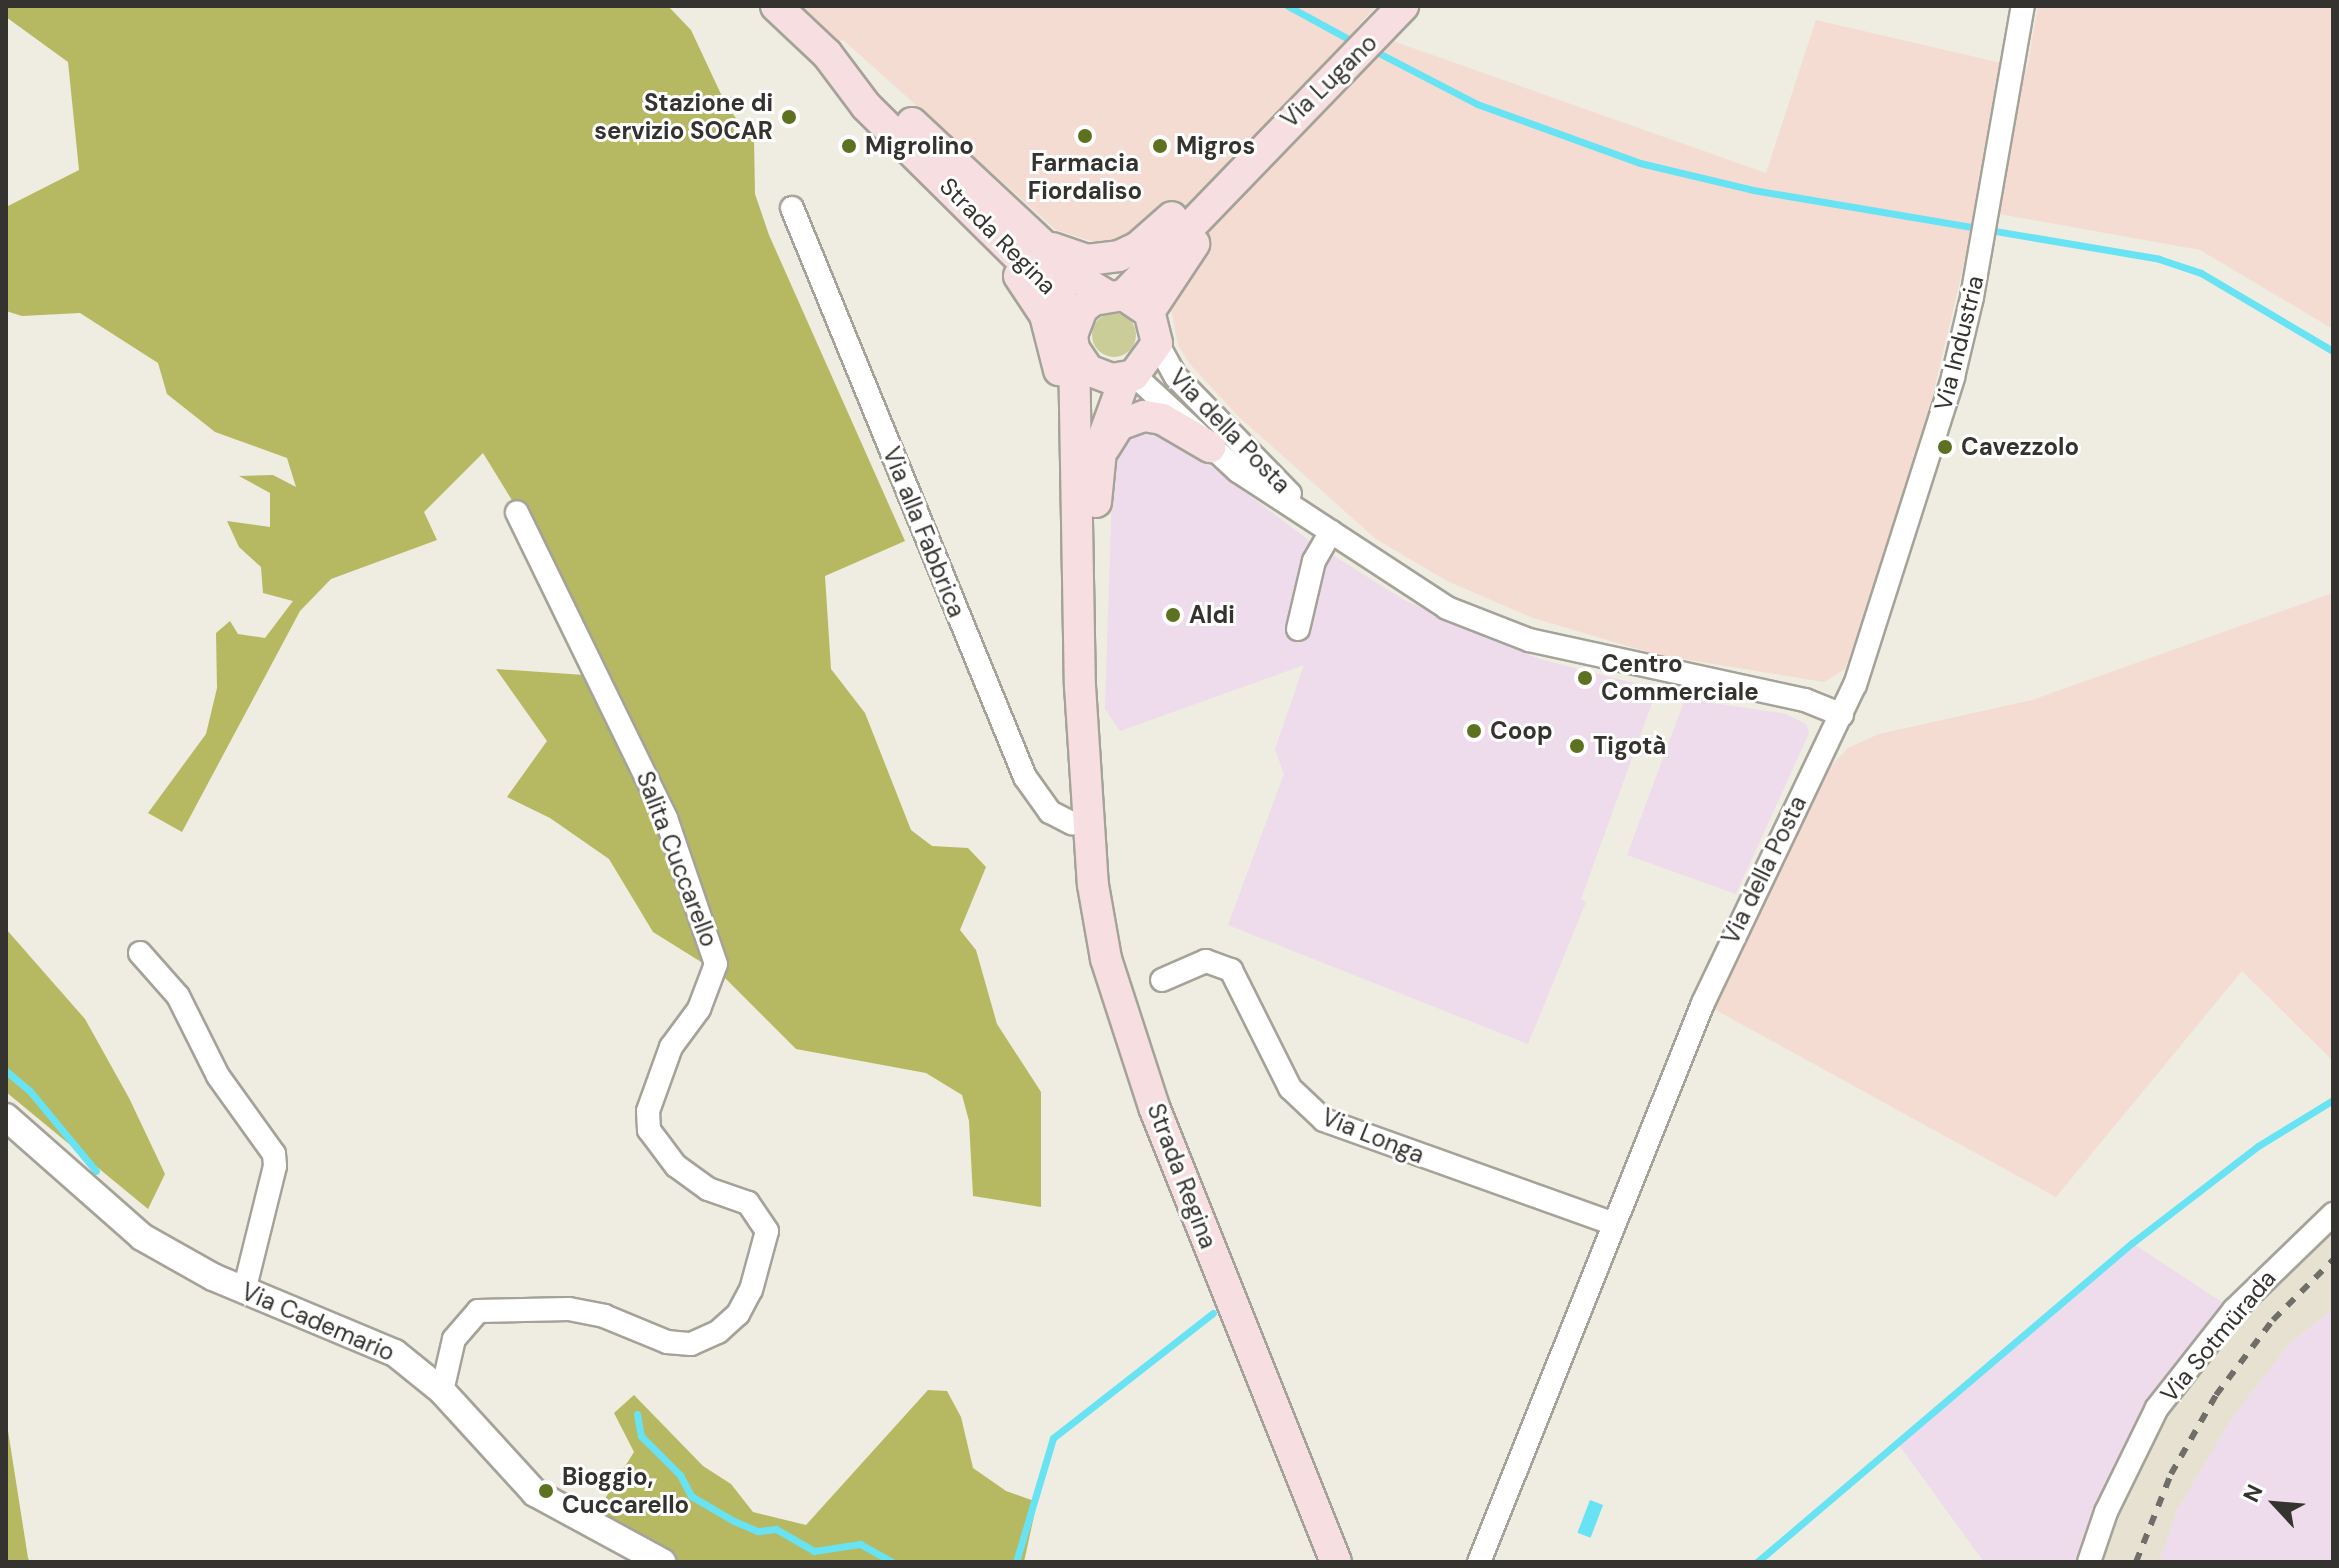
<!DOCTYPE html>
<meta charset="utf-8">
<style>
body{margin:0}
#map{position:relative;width:2339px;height:1568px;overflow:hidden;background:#efece1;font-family:"DM Sans",sans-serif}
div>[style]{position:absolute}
.commercial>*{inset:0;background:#eedbeb}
.industrial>*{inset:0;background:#f4dcd2}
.built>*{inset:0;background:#e6e1d0}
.green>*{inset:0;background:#cacd97}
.round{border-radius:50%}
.forest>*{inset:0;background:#b6b961}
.water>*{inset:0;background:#67e3f3;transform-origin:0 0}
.stream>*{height:7px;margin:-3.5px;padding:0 3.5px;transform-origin:3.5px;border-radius:3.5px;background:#67e3f3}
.roads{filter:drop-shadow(2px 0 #a5a399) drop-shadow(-2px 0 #a5a399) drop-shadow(0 2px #a5a399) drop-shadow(0 -2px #a5a399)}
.minor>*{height:22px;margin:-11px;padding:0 11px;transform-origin:11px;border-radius:11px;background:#fff}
.tertiary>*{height:26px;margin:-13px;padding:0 13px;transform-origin:13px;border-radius:13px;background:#fff}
.secondary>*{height:30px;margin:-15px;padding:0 15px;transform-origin:15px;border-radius:15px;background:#f7dee1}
.rail>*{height:6px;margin-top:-3px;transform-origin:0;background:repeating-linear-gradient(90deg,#706e68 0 10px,transparent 0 20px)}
.dots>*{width:22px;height:22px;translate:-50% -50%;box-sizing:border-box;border:4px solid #fff;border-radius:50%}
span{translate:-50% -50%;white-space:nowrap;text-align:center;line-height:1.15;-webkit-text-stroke:6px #fff;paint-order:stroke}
.street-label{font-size:24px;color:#34332f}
.poi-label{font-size:24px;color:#34332f;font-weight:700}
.right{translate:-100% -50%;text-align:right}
.left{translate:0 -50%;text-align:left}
.frame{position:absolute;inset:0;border:8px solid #34332f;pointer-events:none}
.north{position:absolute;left:2235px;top:1464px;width:80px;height:80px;-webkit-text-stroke:6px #fff;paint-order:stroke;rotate:296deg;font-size:22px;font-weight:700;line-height:32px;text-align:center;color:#34332f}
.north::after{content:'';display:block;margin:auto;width:28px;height:36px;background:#34332f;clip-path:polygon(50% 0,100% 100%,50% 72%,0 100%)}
</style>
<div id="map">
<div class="commercial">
<div style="clip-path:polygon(1156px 425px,1307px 539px,1404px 600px,1539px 659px,1657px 689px,1581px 899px,1586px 902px,1528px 1044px,1228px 925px,1284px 774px,1275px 749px,1304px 665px,1120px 731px,1105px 709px,1113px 460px,1123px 436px)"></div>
<div style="clip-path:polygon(1685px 699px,1786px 714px,1806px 724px,1809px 733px,1736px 894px,1627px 855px)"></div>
<div style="clip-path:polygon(2132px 1243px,2234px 1310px,2089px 1562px,1984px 1562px,1899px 1445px)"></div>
<div style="clip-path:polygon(2333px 1309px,2333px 1562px,2159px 1562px,2177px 1510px,2231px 1419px,2289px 1344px)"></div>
</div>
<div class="industrial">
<div style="clip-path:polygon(776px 6px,1376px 6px,1356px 28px,1766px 173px,1816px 20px,2027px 69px,2038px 6px,2333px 6px,2333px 329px,2200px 250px,1977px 210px,1914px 473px,1845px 669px,1824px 682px,1658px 655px,1533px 618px,1447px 581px,1376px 539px,1239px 417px,1189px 363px,1178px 345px,1172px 313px,1104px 245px,1056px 230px,842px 39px,827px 54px)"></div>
<div style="clip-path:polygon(2333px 593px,2333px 1061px,2242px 971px,2056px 1197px,1703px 1003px,1822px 776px,1848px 748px,1879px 734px,2032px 700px)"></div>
</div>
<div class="built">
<div style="clip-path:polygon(2333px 1222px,2333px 1309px,2289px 1344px,2231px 1419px,2177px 1510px,2159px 1562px,2097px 1562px,2162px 1414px,2209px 1351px)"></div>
</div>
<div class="green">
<div class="round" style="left:1092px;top:313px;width:44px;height:44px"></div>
</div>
<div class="forest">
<div style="clip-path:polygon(6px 6px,668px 6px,691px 30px,727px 107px,754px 140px,755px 194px,769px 235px,905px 541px,825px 576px,831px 669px,865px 713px,911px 830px,932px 846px,968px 848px,986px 867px,960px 930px,976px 950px,997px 1024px,1041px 1092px,1041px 1207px,973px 1196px,969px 1121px,962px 1095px,926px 1073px,796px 1049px,722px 975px,653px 932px,609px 859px,550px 818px,507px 797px,547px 741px,496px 669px,599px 676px,537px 541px,483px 453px,424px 512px,437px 540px,331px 579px,300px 611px,182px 832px,148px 813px,206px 734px,217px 688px,216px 633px,230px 621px,238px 634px,265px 638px,293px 601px,263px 593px,261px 567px,239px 547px,227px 521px,270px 527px,270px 493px,239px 476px,273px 475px,296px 487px,287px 458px,215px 432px,167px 394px,158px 363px,80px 313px,22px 316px,6px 311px,6px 207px,79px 170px,68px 62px,6px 17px)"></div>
<div style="clip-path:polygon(6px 929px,85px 1019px,129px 1098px,165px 1174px,148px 1209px,6px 1092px)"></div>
<div style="clip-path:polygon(928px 1390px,947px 1391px,961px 1417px,973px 1468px,1006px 1491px,1037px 1502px,1024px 1562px,662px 1562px,588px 1526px,634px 1452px,614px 1413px,634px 1395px,703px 1466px,731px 1484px,753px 1512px,806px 1525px)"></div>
<div style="clip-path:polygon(6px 1418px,28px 1558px,30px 1562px,6px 1562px)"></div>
</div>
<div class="water">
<div style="left:1590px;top:1500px;width:14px;height:35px;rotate:21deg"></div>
</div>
<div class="stream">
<div style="left:1288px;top:6px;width:77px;rotate:28.6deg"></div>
<div style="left:1371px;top:49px;width:119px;rotate:27.4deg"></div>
<div style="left:1477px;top:104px;width:173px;rotate:19.9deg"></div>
<div style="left:1640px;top:163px;width:116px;rotate:13.4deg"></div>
<div style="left:1753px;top:190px;width:412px;rotate:9.6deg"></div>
<div style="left:2159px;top:259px;width:44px;rotate:18.4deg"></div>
<div style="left:2201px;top:273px;width:153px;rotate:30.6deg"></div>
<div style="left:6px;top:1071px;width:30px;rotate:40deg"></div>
<div style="left:29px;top:1090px;width:105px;rotate:50.4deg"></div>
<div style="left:637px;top:1414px;width:22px;rotate:80deg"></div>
<div style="left:641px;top:1436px;width:55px;rotate:45deg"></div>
<div style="left:680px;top:1475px;width:24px;rotate:62deg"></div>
<div style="left:691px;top:1496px;width:50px;rotate:30.2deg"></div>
<div style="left:734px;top:1521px;width:26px;rotate:23deg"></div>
<div style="left:758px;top:1531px;width:18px;rotate:-6deg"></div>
<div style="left:776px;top:1529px;width:44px;rotate:30.1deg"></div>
<div style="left:814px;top:1551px;width:47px;rotate:-8.7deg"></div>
<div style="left:860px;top:1544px;width:37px;rotate:29deg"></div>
<div style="left:1016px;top:1562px;width:129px;rotate:-73.4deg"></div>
<div style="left:1053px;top:1438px;width:203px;rotate:-38deg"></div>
<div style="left:1757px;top:1562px;width:492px;rotate:-40.4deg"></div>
<div style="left:2132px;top:1243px;width:159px;rotate:-37.6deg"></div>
<div style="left:2258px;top:1146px;width:88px;rotate:-31.5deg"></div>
</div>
<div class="roads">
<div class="minor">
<div style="left:792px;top:208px;width:615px;rotate:67.73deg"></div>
<div style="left:1025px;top:777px;width:43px;rotate:54.5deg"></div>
<div style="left:1050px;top:812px;width:25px;rotate:27deg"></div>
<div style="left:1072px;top:823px;width:17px;rotate:-3deg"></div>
<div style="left:1157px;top:343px;width:39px;rotate:61deg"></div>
<div style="left:1176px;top:377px;width:163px;rotate:45.7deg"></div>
<div style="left:1134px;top:375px;width:142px;rotate:42.7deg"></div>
<div style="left:1238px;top:471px;width:250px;rotate:33.2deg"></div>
<div style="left:1447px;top:608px;width:88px;rotate:21.3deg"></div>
<div style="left:1529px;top:640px;width:282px;rotate:12.3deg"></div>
<div style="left:1805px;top:700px;width:40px;rotate:22deg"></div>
<div style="left:1298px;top:629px;width:70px;rotate:-76.8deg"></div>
<div style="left:1314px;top:561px;width:34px;rotate:-60deg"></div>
<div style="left:140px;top:953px;width:57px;rotate:48.5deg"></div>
<div style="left:178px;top:996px;width:89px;rotate:63.4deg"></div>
<div style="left:218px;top:1076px;width:96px;rotate:54.3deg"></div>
<div style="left:274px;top:1154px;width:12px;rotate:85deg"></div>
<div style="left:275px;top:1166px;width:129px;rotate:103.9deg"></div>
<div style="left:1162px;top:980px;width:48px;rotate:-23.4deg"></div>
<div style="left:1206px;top:961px;width:27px;rotate:20deg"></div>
<div style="left:1231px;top:970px;width:132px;rotate:63.4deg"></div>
<div style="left:1290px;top:1088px;width:47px;rotate:43.3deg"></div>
<div style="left:1324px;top:1120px;width:308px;rotate:19.7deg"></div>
<div style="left:442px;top:1391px;width:53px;rotate:-77deg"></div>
<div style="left:454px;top:1339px;width:37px;rotate:-49deg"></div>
<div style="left:478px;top:1311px;width:91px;rotate:-1.3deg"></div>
<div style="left:569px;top:1309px;width:36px;rotate:11deg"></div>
<div style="left:604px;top:1316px;width:68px;rotate:22.4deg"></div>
<div style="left:667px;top:1342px;width:24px;rotate:5deg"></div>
<div style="left:691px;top:1344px;width:30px;rotate:-24deg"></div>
<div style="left:718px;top:1332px;width:27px;rotate:-42deg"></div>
<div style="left:738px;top:1314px;width:27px;rotate:-62deg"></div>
<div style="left:751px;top:1290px;width:61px;rotate:-74.8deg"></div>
<div style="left:767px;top:1231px;width:34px;rotate:-124deg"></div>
<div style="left:748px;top:1203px;width:42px;rotate:-160.7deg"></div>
<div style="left:708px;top:1189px;width:39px;rotate:-144deg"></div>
<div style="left:676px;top:1166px;width:45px;rotate:-126.9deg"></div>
<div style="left:649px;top:1130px;width:19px;rotate:-93deg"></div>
<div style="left:648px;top:1111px;width:68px;rotate:-70.2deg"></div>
<div style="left:671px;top:1047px;width:47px;rotate:-53.6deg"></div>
<div style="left:699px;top:1009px;width:48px;rotate:-69.3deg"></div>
<div style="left:716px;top:964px;width:154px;rotate:-108.9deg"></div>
<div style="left:666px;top:818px;width:340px;rotate:-116deg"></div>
<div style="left:1479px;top:1562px;width:602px;rotate:-68.16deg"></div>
<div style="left:1703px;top:1003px;width:352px;rotate:-64.5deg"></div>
<div style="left:1855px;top:685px;width:323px;rotate:-72.3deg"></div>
<div style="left:1953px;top:377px;width:82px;rotate:-76.6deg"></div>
<div style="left:1972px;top:297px;width:295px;rotate:-80.1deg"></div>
<div style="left:2089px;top:1562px;width:53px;rotate:-71.2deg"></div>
<div style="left:2106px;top:1512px;width:116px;rotate:-63.9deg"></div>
<div style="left:2157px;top:1408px;width:125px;rotate:-51.8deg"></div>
<div style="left:2234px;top:1310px;width:138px;rotate:-44.1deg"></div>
</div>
<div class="tertiary">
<div style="left:6px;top:1117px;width:181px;rotate:41.4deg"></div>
<div style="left:142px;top:1237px;width:81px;rotate:29.4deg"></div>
<div style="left:213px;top:1277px;width:197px;rotate:22.7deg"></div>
<div style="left:395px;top:1353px;width:60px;rotate:39deg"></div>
<div style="left:442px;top:1391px;width:138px;rotate:47.6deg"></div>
<div style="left:535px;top:1493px;width:145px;rotate:28.5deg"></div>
</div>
<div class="secondary">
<div style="left:776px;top:6px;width:70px;rotate:43.3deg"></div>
<div style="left:827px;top:54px;width:65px;rotate:53.1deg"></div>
<div style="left:866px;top:106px;width:274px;rotate:44.7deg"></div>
<div style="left:1061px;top:299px;width:24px;rotate:62deg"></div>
<div style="left:1072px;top:320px;width:15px;rotate:90deg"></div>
<div style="left:1072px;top:335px;width:14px;rotate:82deg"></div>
<div style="left:1074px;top:349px;width:25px;rotate:56deg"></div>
<div style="left:1088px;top:370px;width:26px;rotate:21deg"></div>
<div style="left:1112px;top:379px;width:22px;rotate:-10deg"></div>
<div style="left:1134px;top:375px;width:39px;rotate:-54deg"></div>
<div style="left:1157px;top:343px;width:32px;rotate:-104deg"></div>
<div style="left:1149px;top:312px;width:30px;rotate:-146deg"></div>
<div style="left:1124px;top:295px;width:31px;rotate:171deg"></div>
<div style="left:1093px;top:300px;width:14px;rotate:141deg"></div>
<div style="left:1082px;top:309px;width:28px;rotate:111deg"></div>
<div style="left:912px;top:123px;width:227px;rotate:43deg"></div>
<div style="left:1078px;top:278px;width:33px;rotate:31deg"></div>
<div style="left:1052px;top:248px;width:37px;rotate:19deg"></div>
<div style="left:1087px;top:260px;width:32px;rotate:-7deg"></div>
<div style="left:1119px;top:256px;width:21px;rotate:-25deg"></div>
<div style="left:1138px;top:247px;width:45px;rotate:-41.4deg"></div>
<div style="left:1019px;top:276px;width:47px;rotate:56.3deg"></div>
<div style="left:1045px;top:315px;width:57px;rotate:75.7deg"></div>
<div style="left:1124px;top:295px;width:402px;rotate:-46deg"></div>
<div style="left:1149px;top:312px;width:82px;rotate:-56.5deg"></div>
<div style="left:1074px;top:349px;width:337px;rotate:89deg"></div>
<div style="left:1080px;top:686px;width:199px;rotate:86.3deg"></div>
<div style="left:1093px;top:885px;width:75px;rotate:80deg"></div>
<div style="left:1106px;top:959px;width:156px;rotate:72deg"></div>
<div style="left:1154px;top:1107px;width:490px;rotate:68.2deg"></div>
<div style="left:1105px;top:447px;width:26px;rotate:-58deg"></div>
<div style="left:1119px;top:425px;width:27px;rotate:-20deg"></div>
<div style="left:1144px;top:416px;width:18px;rotate:9deg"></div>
<div style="left:1162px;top:419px;width:56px;rotate:30.3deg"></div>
<div style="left:1096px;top:502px;width:61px;rotate:-84.4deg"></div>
<div style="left:1102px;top:441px;width:67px;rotate:-69.9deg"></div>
</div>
</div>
<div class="rail">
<div style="left:2136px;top:1562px;width:95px;rotate:-68.3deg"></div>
<div style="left:2171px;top:1474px;width:91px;rotate:-60.3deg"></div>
<div style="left:2216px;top:1395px;width:94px;rotate:-52.8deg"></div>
<div style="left:2273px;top:1320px;width:85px;rotate:-45deg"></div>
</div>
<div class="dots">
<div style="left:789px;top:117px;background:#5e7120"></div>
<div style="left:1085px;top:136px;background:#5e7120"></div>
<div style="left:849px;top:146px;background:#5e7120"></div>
<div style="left:1160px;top:146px;background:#5e7120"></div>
<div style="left:1945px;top:447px;background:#5e7120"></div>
<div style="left:1173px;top:615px;background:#5e7120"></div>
<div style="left:1585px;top:678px;background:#5e7120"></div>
<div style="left:1474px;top:731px;background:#5e7120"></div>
<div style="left:1577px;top:746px;background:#5e7120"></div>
<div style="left:546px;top:1491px;background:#5e7120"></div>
</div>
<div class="street-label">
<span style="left:1329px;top:81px;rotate:-44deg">Via Lugano</span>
<span style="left:998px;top:236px;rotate:45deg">Strada Regina</span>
<span style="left:1959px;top:343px;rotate:-76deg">Via Industria</span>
<span style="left:1230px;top:431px;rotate:46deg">Via della Posta</span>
<span style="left:924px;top:532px;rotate:68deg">Via alla Fabbrica</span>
<span style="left:677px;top:859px;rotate:69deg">Salita Cuccarello</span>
<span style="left:1764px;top:870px;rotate:-64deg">Via della Posta</span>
<span style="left:1373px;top:1136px;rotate:22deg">Via Longa</span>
<span style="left:1182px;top:1176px;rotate:69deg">Strada Regina</span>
<span style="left:318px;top:1322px;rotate:23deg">Via Cademario</span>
<span style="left:2218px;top:1336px;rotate:-50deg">Via Sotmürada</span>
</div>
<div class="poi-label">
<span class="right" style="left:773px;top:117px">Stazione di<br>servizio SOCAR</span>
<span class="left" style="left:865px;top:146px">Migrolino</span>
<span class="left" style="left:1176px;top:146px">Migros</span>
<span style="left:1085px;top:177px">Farmacia<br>Fiordaliso</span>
<span class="left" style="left:1961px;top:447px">Cavezzolo</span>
<span class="left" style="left:1189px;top:615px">Aldi</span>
<span class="left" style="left:1601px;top:678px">Centro<br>Commerciale</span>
<span class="left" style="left:1490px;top:731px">Coop</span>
<span class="left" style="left:1593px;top:746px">Tigotà</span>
<span class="left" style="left:562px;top:1491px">Bioggio,<br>Cuccarello</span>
</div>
<div class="frame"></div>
<div class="north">N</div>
</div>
